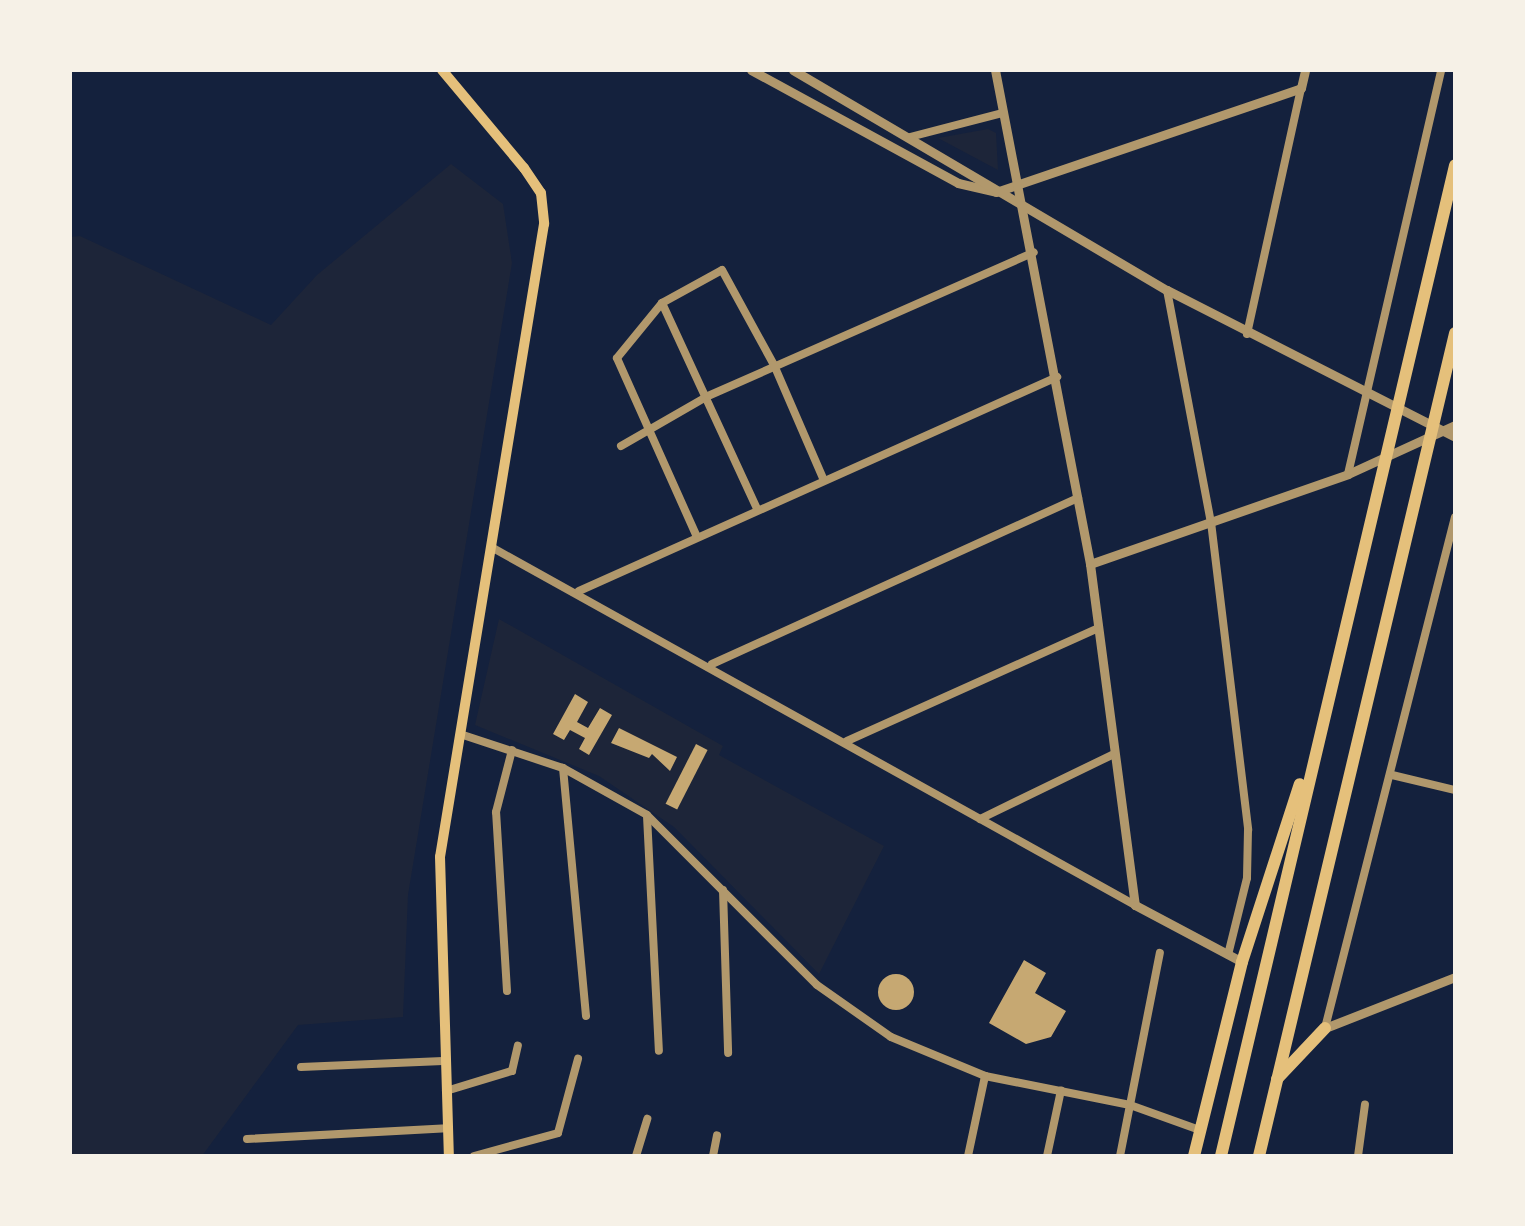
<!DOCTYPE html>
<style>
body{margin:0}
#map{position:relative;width:1525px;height:1226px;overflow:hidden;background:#14213d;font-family:"PT Sans",sans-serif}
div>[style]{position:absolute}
.green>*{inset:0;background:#1d2539}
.building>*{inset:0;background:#c6a872;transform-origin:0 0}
.round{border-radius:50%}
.minor>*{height:8px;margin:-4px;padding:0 4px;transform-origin:4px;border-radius:4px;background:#b1986c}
.tertiary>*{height:9px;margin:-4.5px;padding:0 4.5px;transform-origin:4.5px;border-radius:4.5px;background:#b1986c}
.secondary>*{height:10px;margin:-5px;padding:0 5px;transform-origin:5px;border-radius:5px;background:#e5c07b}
.trunk>*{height:12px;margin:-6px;padding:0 6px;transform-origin:6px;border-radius:6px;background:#e5c07b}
span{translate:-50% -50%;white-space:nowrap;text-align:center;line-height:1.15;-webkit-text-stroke:10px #f6f1e7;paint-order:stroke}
.frame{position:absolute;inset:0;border:72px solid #f6f1e7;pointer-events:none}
</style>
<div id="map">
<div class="green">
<div style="clip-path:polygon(988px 129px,996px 133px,998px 170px,938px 138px)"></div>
<div style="clip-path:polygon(451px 164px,503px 204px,512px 263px,408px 895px,403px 1017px,298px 1025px,202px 1156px,70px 1156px,70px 237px,80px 236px,271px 325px,317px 275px)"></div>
<div style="clip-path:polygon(499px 619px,723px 746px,719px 755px,884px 846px,819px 974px,674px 827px,599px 776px,475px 725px)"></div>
</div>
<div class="building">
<div style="clip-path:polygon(575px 694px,588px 702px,577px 722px,588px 728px,600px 708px,612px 715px,589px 755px,579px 749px,585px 738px,570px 730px,564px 740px,553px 734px)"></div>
<div style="clip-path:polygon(619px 728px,677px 757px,670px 771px,652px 754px,649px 758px,611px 743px)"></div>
<div style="left:696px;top:744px;width:13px;height:67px;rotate:27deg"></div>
<div style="clip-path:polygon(1024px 960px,1046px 973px,1035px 993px,1066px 1011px,1051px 1037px,1026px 1044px,989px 1023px)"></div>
<div class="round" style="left:878px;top:974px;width:36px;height:36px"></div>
</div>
<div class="minor">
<div style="left:910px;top:137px;width:96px;rotate:-14.5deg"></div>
<div style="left:1167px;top:290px;width:236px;rotate:79.3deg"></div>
<div style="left:1211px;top:522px;width:310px;rotate:83.1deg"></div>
<div style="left:1248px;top:830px;width:48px;rotate:91.2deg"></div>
<div style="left:1247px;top:878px;width:79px;rotate:103.9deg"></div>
<div style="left:662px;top:303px;width:227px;rotate:65.2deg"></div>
<div style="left:1247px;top:334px;width:252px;rotate:-77.6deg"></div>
<div style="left:621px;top:446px;width:100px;rotate:-29.9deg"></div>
<div style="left:708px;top:396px;width:356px;rotate:-23.8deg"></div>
<div style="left:1348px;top:474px;width:415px;rotate:-77deg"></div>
<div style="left:697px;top:537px;width:196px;rotate:-114.1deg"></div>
<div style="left:617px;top:358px;width:71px;rotate:-50.7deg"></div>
<div style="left:662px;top:303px;width:68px;rotate:-28.8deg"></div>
<div style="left:722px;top:270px;width:108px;rotate:61.3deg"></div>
<div style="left:774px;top:365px;width:123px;rotate:66.6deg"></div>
<div style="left:493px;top:548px;width:735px;rotate:29.08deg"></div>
<div style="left:579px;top:591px;width:524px;rotate:-24.12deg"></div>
<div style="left:712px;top:664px;width:402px;rotate:-24.4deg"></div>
<div style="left:460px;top:734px;width:108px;rotate:18.3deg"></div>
<div style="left:563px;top:768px;width:96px;rotate:29.2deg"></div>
<div style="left:647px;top:815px;width:240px;rotate:45deg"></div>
<div style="left:817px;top:985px;width:90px;rotate:35.1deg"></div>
<div style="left:891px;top:1037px;width:102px;rotate:22.5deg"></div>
<div style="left:985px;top:1076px;width:148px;rotate:11.3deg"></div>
<div style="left:1130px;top:1105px;width:74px;rotate:19.7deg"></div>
<div style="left:847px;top:741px;width:276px;rotate:-24.2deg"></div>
<div style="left:563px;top:768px;width:249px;rotate:84.7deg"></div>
<div style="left:1392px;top:775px;width:65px;rotate:13.4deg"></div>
<div style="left:647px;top:816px;width:235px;rotate:87.1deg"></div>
<div style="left:980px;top:819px;width:147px;rotate:-25.9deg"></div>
<div style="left:723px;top:890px;width:163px;rotate:88.2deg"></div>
<div style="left:507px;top:991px;width:179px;rotate:-93.5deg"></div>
<div style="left:496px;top:812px;width:64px;rotate:-75.5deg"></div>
<div style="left:1325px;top:1028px;width:527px;rotate:-75.73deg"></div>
<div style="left:301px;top:1067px;width:142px;rotate:-2.4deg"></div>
<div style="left:446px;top:1091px;width:69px;rotate:-16.9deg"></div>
<div style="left:512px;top:1071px;width:26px;rotate:-77deg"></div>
<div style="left:247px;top:1139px;width:200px;rotate:-3.1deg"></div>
<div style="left:474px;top:1156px;width:87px;rotate:-15.3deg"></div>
<div style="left:558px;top:1133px;width:77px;rotate:-74.9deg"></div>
<div style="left:636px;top:1156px;width:39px;rotate:-73deg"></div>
<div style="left:713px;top:1156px;width:21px;rotate:-79deg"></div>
<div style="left:968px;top:1156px;width:82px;rotate:-78deg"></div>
<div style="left:1047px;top:1156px;width:67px;rotate:-78deg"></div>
<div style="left:1120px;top:1156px;width:207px;rotate:-78.9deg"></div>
<div style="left:1358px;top:1156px;width:52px;rotate:-82.3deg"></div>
</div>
<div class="tertiary">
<div style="left:751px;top:70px;width:236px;rotate:28.6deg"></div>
<div style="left:958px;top:183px;width:39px;rotate:13deg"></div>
<div style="left:996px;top:192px;width:322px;rotate:-18.8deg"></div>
<div style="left:1301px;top:88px;width:18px;rotate:-77deg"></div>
<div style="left:793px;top:70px;width:434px;rotate:30.5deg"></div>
<div style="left:1167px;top:290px;width:323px;rotate:27deg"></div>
<div style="left:995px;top:70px;width:503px;rotate:79.11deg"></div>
<div style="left:1090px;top:564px;width:344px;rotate:82.5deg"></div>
<div style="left:1135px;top:905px;width:121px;rotate:28deg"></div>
<div style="left:1090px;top:564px;width:273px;rotate:-19.2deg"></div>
<div style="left:1348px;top:474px;width:118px;rotate:-24.6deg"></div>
<div style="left:1325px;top:1028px;width:140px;rotate:-21.4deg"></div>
</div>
<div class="secondary">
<div style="left:442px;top:70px;width:128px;rotate:50.1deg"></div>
<div style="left:524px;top:168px;width:30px;rotate:56deg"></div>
<div style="left:541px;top:193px;width:31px;rotate:84deg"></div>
<div style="left:544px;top:224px;width:641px;rotate:99.33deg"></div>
<div style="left:440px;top:857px;width:299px;rotate:88.3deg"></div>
</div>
<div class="trunk">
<div style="left:1277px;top:1079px;width:70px;rotate:-46.7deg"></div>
<div style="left:1194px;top:1156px;width:200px;rotate:-76.1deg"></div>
<div style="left:1242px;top:962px;width:187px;rotate:-72deg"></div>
<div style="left:1221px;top:1156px;width:1018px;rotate:-76.71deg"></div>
<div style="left:1259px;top:1156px;width:846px;rotate:-76.6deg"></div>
</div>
<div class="frame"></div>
</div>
